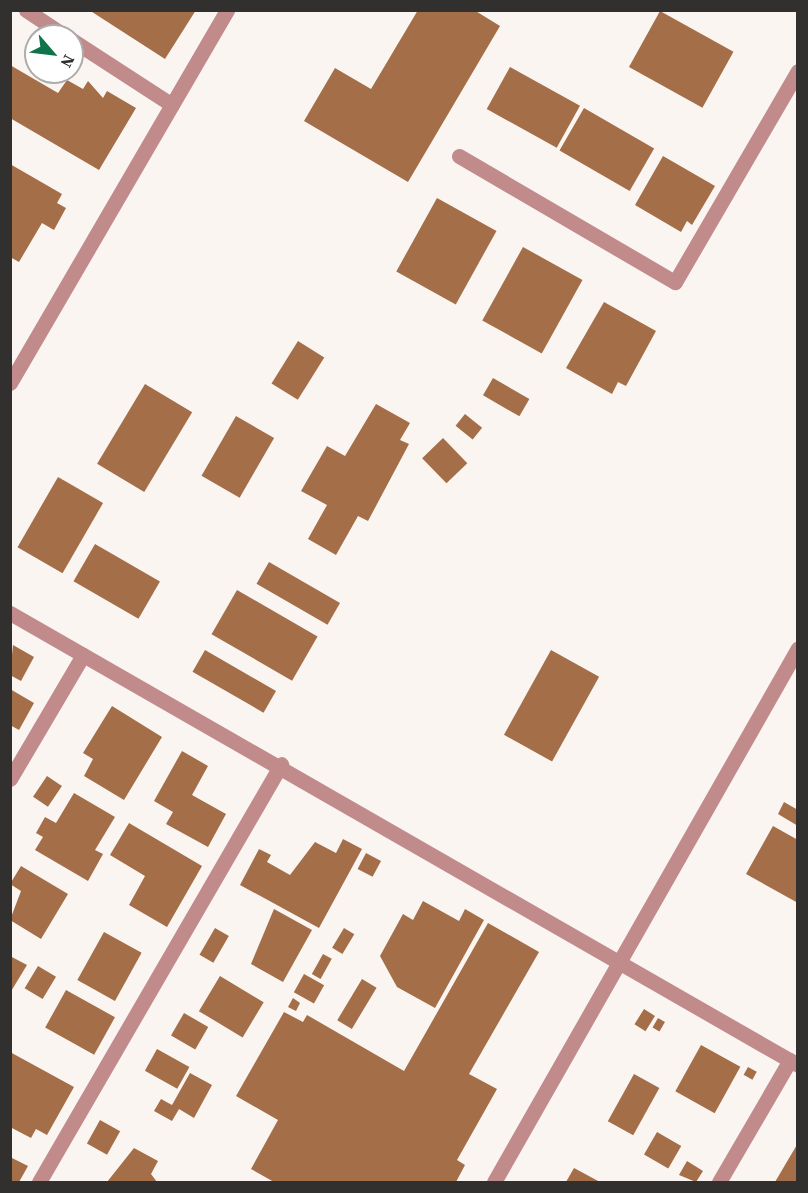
<!DOCTYPE html>
<style>
body{margin:0}
#map{position:relative;width:808px;height:1193px;overflow:hidden;background:#faf5f1;font-family:"Source Serif 4",serif}
div>[style]{position:absolute}
.building>*{inset:0;background:#a36e48;transform-origin:0 0}
.minor>*{height:15px;margin:-7.5px;padding:0 7.5px;transform-origin:7.5px;border-radius:7.5px;background:#c18b8c}
span{translate:-50% -50%;white-space:nowrap;text-align:center;line-height:1.15;-webkit-text-stroke:4.5px #fff;paint-order:stroke}
.frame{position:absolute;inset:0;border:12px solid #32302f;pointer-events:none}
.north{position:absolute;left:24px;top:24px;width:60px;height:60px;box-sizing:border-box;background:#fff;border:2px solid #adacac;border-radius:50%;rotate:118deg;font-size:16px;font-weight:700;line-height:24px;text-align:center;color:#32302f}
.north::after{content:'';display:block;margin:auto;width:21px;height:27px;background:#0f744c;clip-path:polygon(50% 0,100% 100%,50% 72%,0 100%)}
</style>
<div id="map">
<div class="building">
<div style="clip-path:polygon(89px 10px,196px 10px,165px 59px)"></div>
<div style="clip-path:polygon(418px 10px,474px 10px,500px 26px,408px 182px,304px 121px,335px 68px,371px 89px)"></div>
<div style="left:660px;top:11px;width:84px;height:64px;rotate:29deg"></div>
<div style="clip-path:polygon(10px 65px,58px 93px,67px 80px,83px 89px,88px 81px,103px 98px,107px 91px,136px 108px,99px 170px,10px 118px)"></div>
<div style="left:510px;top:67px;width:80px;height:48px;rotate:29deg"></div>
<div style="left:584px;top:108px;width:81px;height:49px;rotate:30deg"></div>
<div style="clip-path:polygon(663px 156px,715px 186px,692px 225px,687px 221px,681px 232px,635px 205px)"></div>
<div style="clip-path:polygon(10px 164px,62px 194px,57px 203px,66px 208px,54px 230px,42px 223px,19px 262px,10px 257px)"></div>
<div style="left:437px;top:198px;width:68px;height:84px;rotate:29deg"></div>
<div style="left:523px;top:247px;width:68px;height:84px;rotate:29deg"></div>
<div style="clip-path:polygon(604px 302px,656px 331px,626px 386px,618px 382px,612px 394px,566px 368px)"></div>
<div style="left:298px;top:341px;width:31px;height:50px;rotate:32deg"></div>
<div style="left:493px;top:378px;width:42px;height:20px;rotate:30deg"></div>
<div style="left:145px;top:384px;width:55px;height:93px;rotate:31deg"></div>
<div style="clip-path:polygon(376px 404px,410px 423px,400px 440px,409px 444px,368px 521px,358px 516px,336px 555px,308px 539px,327px 505px,301px 491px,327px 446px,345px 456px)"></div>
<div style="left:465px;top:414px;width:22px;height:15px;rotate:39deg"></div>
<div style="left:236px;top:416px;width:44px;height:69px;rotate:30deg"></div>
<div style="left:443px;top:438px;width:35px;height:29px;rotate:46deg"></div>
<div style="left:58px;top:477px;width:52px;height:81px;rotate:30deg"></div>
<div style="left:95px;top:544px;width:75px;height:43px;rotate:30deg"></div>
<div style="left:269px;top:562px;width:82px;height:25px;rotate:30deg"></div>
<div style="left:237px;top:590px;width:93px;height:51px;rotate:30deg"></div>
<div style="clip-path:polygon(13px 645px,34px 657px,21px 681px,10px 675px)"></div>
<div style="left:205px;top:650px;width:82px;height:25px;rotate:30deg"></div>
<div style="left:551px;top:650px;width:55px;height:97px;rotate:29deg"></div>
<div style="clip-path:polygon(10px 689px,34px 703px,19px 730px,10px 725px)"></div>
<div style="clip-path:polygon(112px 706px,162px 737px,124px 800px,84px 776px,93px 759px,83px 753px)"></div>
<div style="clip-path:polygon(182px 751px,208px 766px,192px 795px,226px 814px,208px 847px,166px 824px,173px 812px,154px 801px)"></div>
<div style="left:47px;top:776px;width:18px;height:25px;rotate:34deg"></div>
<div style="clip-path:polygon(74px 793px,115px 817px,95px 850px,103px 854px,88px 881px,35px 850px,43px 837px,36px 833px,45px 817px,56px 823px)"></div>
<div style="clip-path:polygon(784px 802px,798px 810px,798px 826px,778px 814px)"></div>
<div style="clip-path:polygon(129px 823px,202px 866px,167px 927px,129px 905px,145px 876px,110px 855px)"></div>
<div style="clip-path:polygon(773px 826px,798px 840px,798px 903px,746px 874px)"></div>
<div style="clip-path:polygon(343px 839px,362px 849px,319px 928px,240px 885px,259px 849px,271px 855px,267px 862px,290px 875px,315px 842px,336px 853px)"></div>
<div style="left:366px;top:853px;width:17px;height:18px;rotate:28deg"></div>
<div style="clip-path:polygon(21px 866px,68px 894px,41px 939px,10px 920px,21px 891px,10px 884px)"></div>
<div style="clip-path:polygon(423px 901px,459px 921px,465px 909px,484px 920px,435px 1008px,397px 987px,380px 956px,403px 914px,413px 920px)"></div>
<div style="clip-path:polygon(274px 909px,312px 930px,283px 982px,251px 964px)"></div>
<div style="clip-path:polygon(488px 923px,539px 952px,469px 1074px,497px 1089px,457px 1160px,465px 1165px,456px 1182px,274px 1182px,251px 1169px,278px 1120px,236px 1096px,284px 1012px,303px 1022px,307px 1015px,404px 1071px)"></div>
<div style="left:215px;top:928px;width:16px;height:31px;rotate:30deg"></div>
<div style="left:344px;top:928px;width:12px;height:23px;rotate:31deg"></div>
<div style="left:104px;top:932px;width:43px;height:55px;rotate:29deg"></div>
<div style="left:323px;top:954px;width:10px;height:23px;rotate:29deg"></div>
<div style="clip-path:polygon(10px 956px,27px 965px,10px 993px)"></div>
<div style="left:38px;top:966px;width:21px;height:26px;rotate:31deg"></div>
<div style="left:304px;top:974px;width:23px;height:21px;rotate:29deg"></div>
<div style="left:220px;top:976px;width:51px;height:41px;rotate:31deg"></div>
<div style="left:362px;top:979px;width:17px;height:48px;rotate:31deg"></div>
<div style="left:66px;top:990px;width:56px;height:43px;rotate:29deg"></div>
<div style="clip-path:polygon(293px 998px,300px 1003px,296px 1011px,288px 1007px)"></div>
<div style="left:644px;top:1009px;width:13px;height:18px;rotate:32deg"></div>
<div style="left:184px;top:1013px;width:28px;height:26px;rotate:30deg"></div>
<div style="left:658px;top:1018px;width:8px;height:11px;rotate:30deg"></div>
<div style="left:701px;top:1045px;width:45px;height:53px;rotate:29deg"></div>
<div style="left:157px;top:1049px;width:37px;height:25px;rotate:29deg"></div>
<div style="clip-path:polygon(10px 1052px,74px 1087px,47px 1135px,36px 1129px,31px 1138px,10px 1127px)"></div>
<div style="left:748px;top:1067px;width:10px;height:9px;rotate:29deg"></div>
<div style="clip-path:polygon(190px 1073px,212px 1085px,194px 1118px,179px 1109px,172px 1121px,154px 1111px,161px 1099px,172px 1105px)"></div>
<div style="left:634px;top:1074px;width:29px;height:54px;rotate:29deg"></div>
<div style="left:100px;top:1120px;width:23px;height:27px;rotate:29deg"></div>
<div style="left:657px;top:1132px;width:28px;height:26px;rotate:30deg"></div>
<div style="clip-path:polygon(798px 1143px,798px 1182px,775px 1182px)"></div>
<div style="clip-path:polygon(134px 1148px,158px 1161px,151px 1174px,157px 1182px,107px 1182px)"></div>
<div style="clip-path:polygon(10px 1157px,28px 1166px,19px 1182px,10px 1182px)"></div>
<div style="clip-path:polygon(687px 1161px,703px 1171px,696px 1182px,679px 1175px)"></div>
<div style="clip-path:polygon(574px 1168px,600px 1182px,566px 1182px)"></div>
</div>
<div class="minor">
<div style="left:26px;top:10px;width:47px;rotate:33.7deg"></div>
<div style="left:72px;top:40px;width:119px;rotate:33deg"></div>
<div style="left:459px;top:156px;width:250px;rotate:30.3deg"></div>
<div style="left:675px;top:282px;width:244px;rotate:-59.8deg"></div>
<div style="left:10px;top:383px;width:432px;rotate:-59.8deg"></div>
<div style="left:10px;top:613px;width:908px;rotate:29.84deg"></div>
<div style="left:10px;top:779px;width:144px;rotate:-59.5deg"></div>
<div style="left:39px;top:1182px;width:483px;rotate:-59.9deg"></div>
<div style="left:494px;top:1182px;width:614px;rotate:-60.35deg"></div>
<div style="left:719px;top:1182px;width:141px;rotate:-59.8deg"></div>
</div>
<div class="frame"></div>
<div class="north">N</div>
</div>
